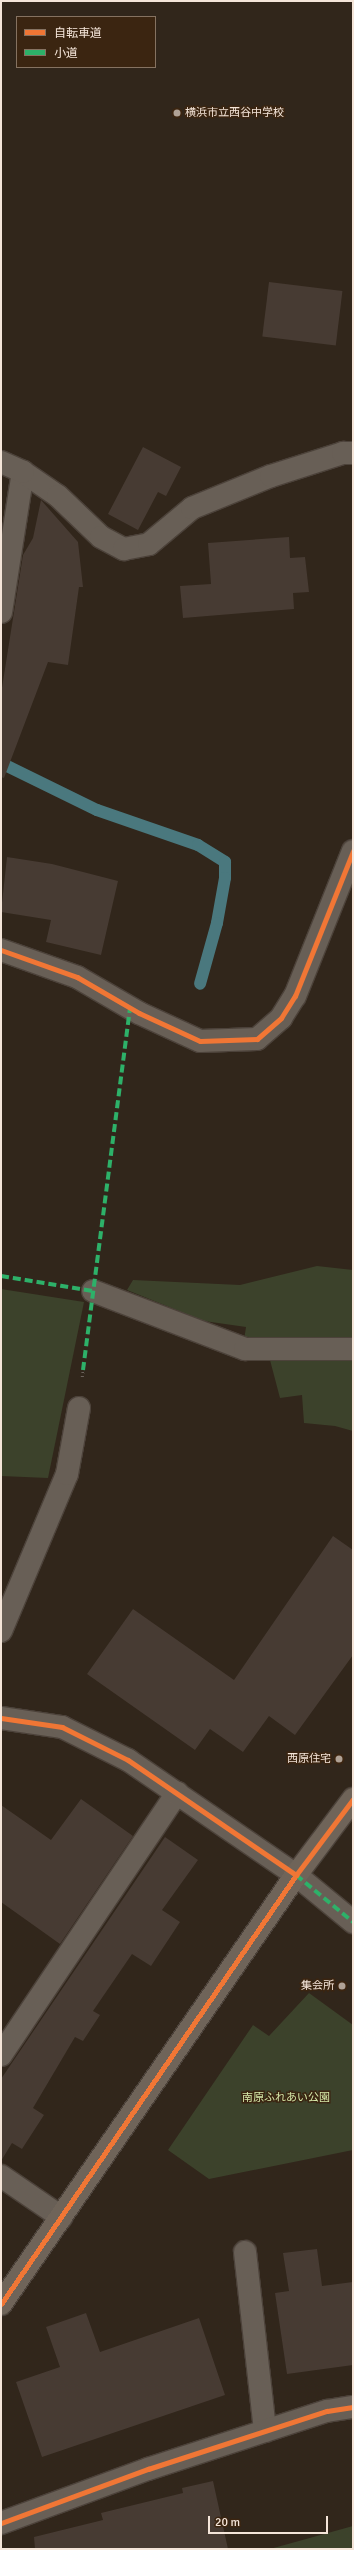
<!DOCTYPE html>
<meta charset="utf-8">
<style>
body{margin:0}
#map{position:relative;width:354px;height:2550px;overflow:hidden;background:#31261b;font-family:Signika,"Noto Sans JP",sans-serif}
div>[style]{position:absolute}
.green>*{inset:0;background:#3c422b}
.stream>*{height:12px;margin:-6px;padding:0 6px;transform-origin:6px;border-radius:6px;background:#4a787e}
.building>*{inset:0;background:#473b33;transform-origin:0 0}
.path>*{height:2.5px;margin-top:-1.25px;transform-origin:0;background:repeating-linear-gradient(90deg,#6b625b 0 1px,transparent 0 4px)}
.roads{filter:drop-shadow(1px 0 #4c423a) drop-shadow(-1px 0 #4c423a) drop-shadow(0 1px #4c423a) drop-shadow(0 -1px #4c423a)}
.lane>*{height:22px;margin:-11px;padding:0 11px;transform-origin:11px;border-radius:11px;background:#685f56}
.street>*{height:22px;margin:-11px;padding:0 11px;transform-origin:11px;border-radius:11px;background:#685f56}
.secondary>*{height:22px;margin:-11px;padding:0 11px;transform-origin:11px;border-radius:11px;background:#6f6459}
.quiet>*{height:4px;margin-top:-2px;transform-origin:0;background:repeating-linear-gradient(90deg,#2db169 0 8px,transparent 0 12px)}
.cycleway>*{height:5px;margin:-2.5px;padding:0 2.5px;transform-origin:2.5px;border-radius:2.5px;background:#f07635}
.dots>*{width:11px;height:11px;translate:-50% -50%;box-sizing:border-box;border:2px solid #3b2511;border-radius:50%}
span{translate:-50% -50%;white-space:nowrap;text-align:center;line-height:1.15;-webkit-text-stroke:3px #3b2511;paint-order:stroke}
.poi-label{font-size:11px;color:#f4e5d9}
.left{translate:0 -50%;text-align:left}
.right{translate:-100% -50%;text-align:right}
.park-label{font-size:11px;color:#d7eaaa}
.frame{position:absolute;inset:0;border:2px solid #f4e5d9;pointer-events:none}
.legend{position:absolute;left:16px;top:16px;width:140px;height:52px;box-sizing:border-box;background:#3b2511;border:1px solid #857261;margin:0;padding:5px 7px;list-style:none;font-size:12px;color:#f4e5d9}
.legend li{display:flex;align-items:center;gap:8px;height:20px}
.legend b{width:20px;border:1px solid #857261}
.scale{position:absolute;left:208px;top:2516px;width:120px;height:18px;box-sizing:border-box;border:2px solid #f4e5d9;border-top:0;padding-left:5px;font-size:12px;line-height:14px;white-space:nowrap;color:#f4e5d9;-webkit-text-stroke:3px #3b2511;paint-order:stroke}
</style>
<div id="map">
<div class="green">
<div style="clip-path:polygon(317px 1266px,353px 1270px,353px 1431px,335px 1426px,304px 1423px,302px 1395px,280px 1398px,270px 1360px,241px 1360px,246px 1327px,204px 1321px,127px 1290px,133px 1280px,240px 1285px)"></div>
<div style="clip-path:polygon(1px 1289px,84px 1302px,48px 1478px,1px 1476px)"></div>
<div style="clip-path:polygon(309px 1993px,353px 2025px,353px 2150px,209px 2179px,168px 2150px,253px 2025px,269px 2036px)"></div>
<div style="clip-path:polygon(353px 2526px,353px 2549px,270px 2549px)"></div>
</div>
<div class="stream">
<div style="left:1px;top:763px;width:107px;rotate:26.1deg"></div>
<div style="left:97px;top:810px;width:107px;rotate:19.1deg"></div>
<div style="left:198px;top:845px;width:32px;rotate:32deg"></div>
<div style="left:225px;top:862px;width:16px;rotate:90deg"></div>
<div style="left:225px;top:878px;width:46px;rotate:100.1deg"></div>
<div style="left:217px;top:923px;width:63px;rotate:105.6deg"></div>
</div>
<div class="building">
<div style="left:269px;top:282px;width:74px;height:55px;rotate:7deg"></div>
<div style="clip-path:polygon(143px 447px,181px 467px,166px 496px,158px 492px,138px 530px,108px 514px)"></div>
<div style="clip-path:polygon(41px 500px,78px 542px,83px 587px,79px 587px,68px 665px,48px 662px,4px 778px,1px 777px,1px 694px,23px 555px,33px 538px)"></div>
<div style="clip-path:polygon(289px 537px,290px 558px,305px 557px,309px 592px,293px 593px,294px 609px,183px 618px,180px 586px,211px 584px,208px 543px)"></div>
<div style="clip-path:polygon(7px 857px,52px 864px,118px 881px,101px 955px,46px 942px,51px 920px,1px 912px)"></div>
<div style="clip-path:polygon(333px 1536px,353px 1550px,353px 1655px,295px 1735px,269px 1716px,243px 1752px,210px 1729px,195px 1750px,87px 1674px,133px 1609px,234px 1680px)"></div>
<div style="clip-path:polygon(81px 1799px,133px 1836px,60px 1944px,1px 1902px,1px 1805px,51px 1840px)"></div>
<div style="clip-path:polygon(165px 1837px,198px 1860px,162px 1910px,180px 1922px,151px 1966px,132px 1954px,93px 2011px,100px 2015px,83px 2041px,75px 2037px,33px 2108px,44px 2115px,22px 2149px,12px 2143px,1px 2161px,1px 2079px)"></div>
<div style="clip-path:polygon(317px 2249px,322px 2286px,353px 2282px,353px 2365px,287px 2374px,275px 2293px,289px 2291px,283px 2253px)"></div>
<div style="clip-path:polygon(86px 2313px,100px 2352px,199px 2318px,225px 2395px,42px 2457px,16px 2382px,60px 2367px,46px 2327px)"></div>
<div style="clip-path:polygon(213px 2481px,228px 2549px,35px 2549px,34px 2537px,103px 2520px,101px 2513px,183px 2493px,182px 2488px)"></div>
</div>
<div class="path">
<div style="left:82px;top:1377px;width:7px;rotate:-82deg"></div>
</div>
<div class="roads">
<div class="lane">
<div style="left:1px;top:612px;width:142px;rotate:-81.1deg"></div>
<div style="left:23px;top:472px;width:42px;rotate:34.4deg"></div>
<div style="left:58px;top:496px;width:59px;rotate:43.6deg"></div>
<div style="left:101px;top:537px;width:26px;rotate:28deg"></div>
<div style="left:124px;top:549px;width:25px;rotate:-11deg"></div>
<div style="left:149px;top:544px;width:56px;rotate:-39.9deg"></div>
<div style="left:192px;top:508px;width:85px;rotate:-22.1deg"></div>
<div style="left:271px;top:476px;width:76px;rotate:-17.7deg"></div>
<div style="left:343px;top:453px;width:10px"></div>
<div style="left:93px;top:1291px;width:163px;rotate:20.9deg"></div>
<div style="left:245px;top:1349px;width:108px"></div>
<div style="left:1px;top:1631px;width:170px;rotate:-67.2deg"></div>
<div style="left:67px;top:1474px;width:67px;rotate:-79.7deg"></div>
<div style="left:1px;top:2055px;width:316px;rotate:-56.1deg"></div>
<div style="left:1px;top:2176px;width:73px;rotate:34.3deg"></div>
<div style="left:245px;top:2252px;width:180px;rotate:83.6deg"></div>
</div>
<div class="street">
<div style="left:1px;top:462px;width:24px;rotate:24deg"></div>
<div style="left:1px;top:950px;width:81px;rotate:19.6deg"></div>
<div style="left:77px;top:977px;width:72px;rotate:30.1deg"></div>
<div style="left:139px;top:1013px;width:67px;rotate:24.7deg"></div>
<div style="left:200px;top:1041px;width:57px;rotate:-2deg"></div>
<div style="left:257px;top:1039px;width:32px;rotate:-41deg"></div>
<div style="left:281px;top:1018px;width:26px;rotate:-58deg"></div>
<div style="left:295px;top:996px;width:156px;rotate:-68.2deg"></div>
<div style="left:1px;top:1718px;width:62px;rotate:8.4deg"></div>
<div style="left:62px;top:1727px;width:74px;rotate:26.6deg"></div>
<div style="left:128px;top:1760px;width:204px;rotate:34.4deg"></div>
<div style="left:296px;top:1875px;width:74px;rotate:39.5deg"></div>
<div style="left:1px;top:2523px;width:157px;rotate:-20.2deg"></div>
<div style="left:148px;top:2469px;width:188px;rotate:-18deg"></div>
<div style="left:327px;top:2411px;width:26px;rotate:-9deg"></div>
</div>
<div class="secondary">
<div style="left:1px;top:2304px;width:521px;rotate:-55.49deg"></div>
<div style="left:296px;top:1875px;width:95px;rotate:-53.1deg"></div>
</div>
</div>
<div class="quiet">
<div style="left:1px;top:1276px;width:93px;rotate:9.3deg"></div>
<div style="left:83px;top:1370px;width:365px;rotate:-82.6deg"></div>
<div style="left:296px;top:1875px;width:74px;rotate:39.5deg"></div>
</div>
<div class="cycleway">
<div style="left:1px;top:950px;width:81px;rotate:19.6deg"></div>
<div style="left:77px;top:977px;width:72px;rotate:30.1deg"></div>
<div style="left:139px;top:1013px;width:67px;rotate:24.7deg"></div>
<div style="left:200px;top:1041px;width:57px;rotate:-2deg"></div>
<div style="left:257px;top:1039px;width:32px;rotate:-41deg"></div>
<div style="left:281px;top:1018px;width:26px;rotate:-58deg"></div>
<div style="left:295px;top:996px;width:156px;rotate:-68.2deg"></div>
<div style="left:1px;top:1718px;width:62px;rotate:8.4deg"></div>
<div style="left:62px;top:1727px;width:74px;rotate:26.6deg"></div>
<div style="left:128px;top:1760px;width:204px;rotate:34.4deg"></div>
<div style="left:1px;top:2304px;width:521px;rotate:-55.49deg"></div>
<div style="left:296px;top:1875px;width:95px;rotate:-53.1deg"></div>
<div style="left:1px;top:2523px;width:157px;rotate:-20.2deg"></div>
<div style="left:148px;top:2469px;width:188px;rotate:-18deg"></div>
<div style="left:327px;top:2411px;width:26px;rotate:-9deg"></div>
</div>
<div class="dots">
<div style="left:177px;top:113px;background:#b0a296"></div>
<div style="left:339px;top:1759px;background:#b0a296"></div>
<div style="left:342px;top:1986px;background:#b0a296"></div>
</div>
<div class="poi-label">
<span class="left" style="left:185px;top:113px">横浜市立西谷中学校</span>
<span class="right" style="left:331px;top:1759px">西原住宅</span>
<span class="right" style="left:334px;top:1986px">集会所</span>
</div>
<div class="park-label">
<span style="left:286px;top:2098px">南原ふれあい公園</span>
</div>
<div class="frame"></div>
<ul class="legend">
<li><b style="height:5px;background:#f07635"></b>自転車道</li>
<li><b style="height:5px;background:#2db169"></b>小道</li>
</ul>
<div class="scale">20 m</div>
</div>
